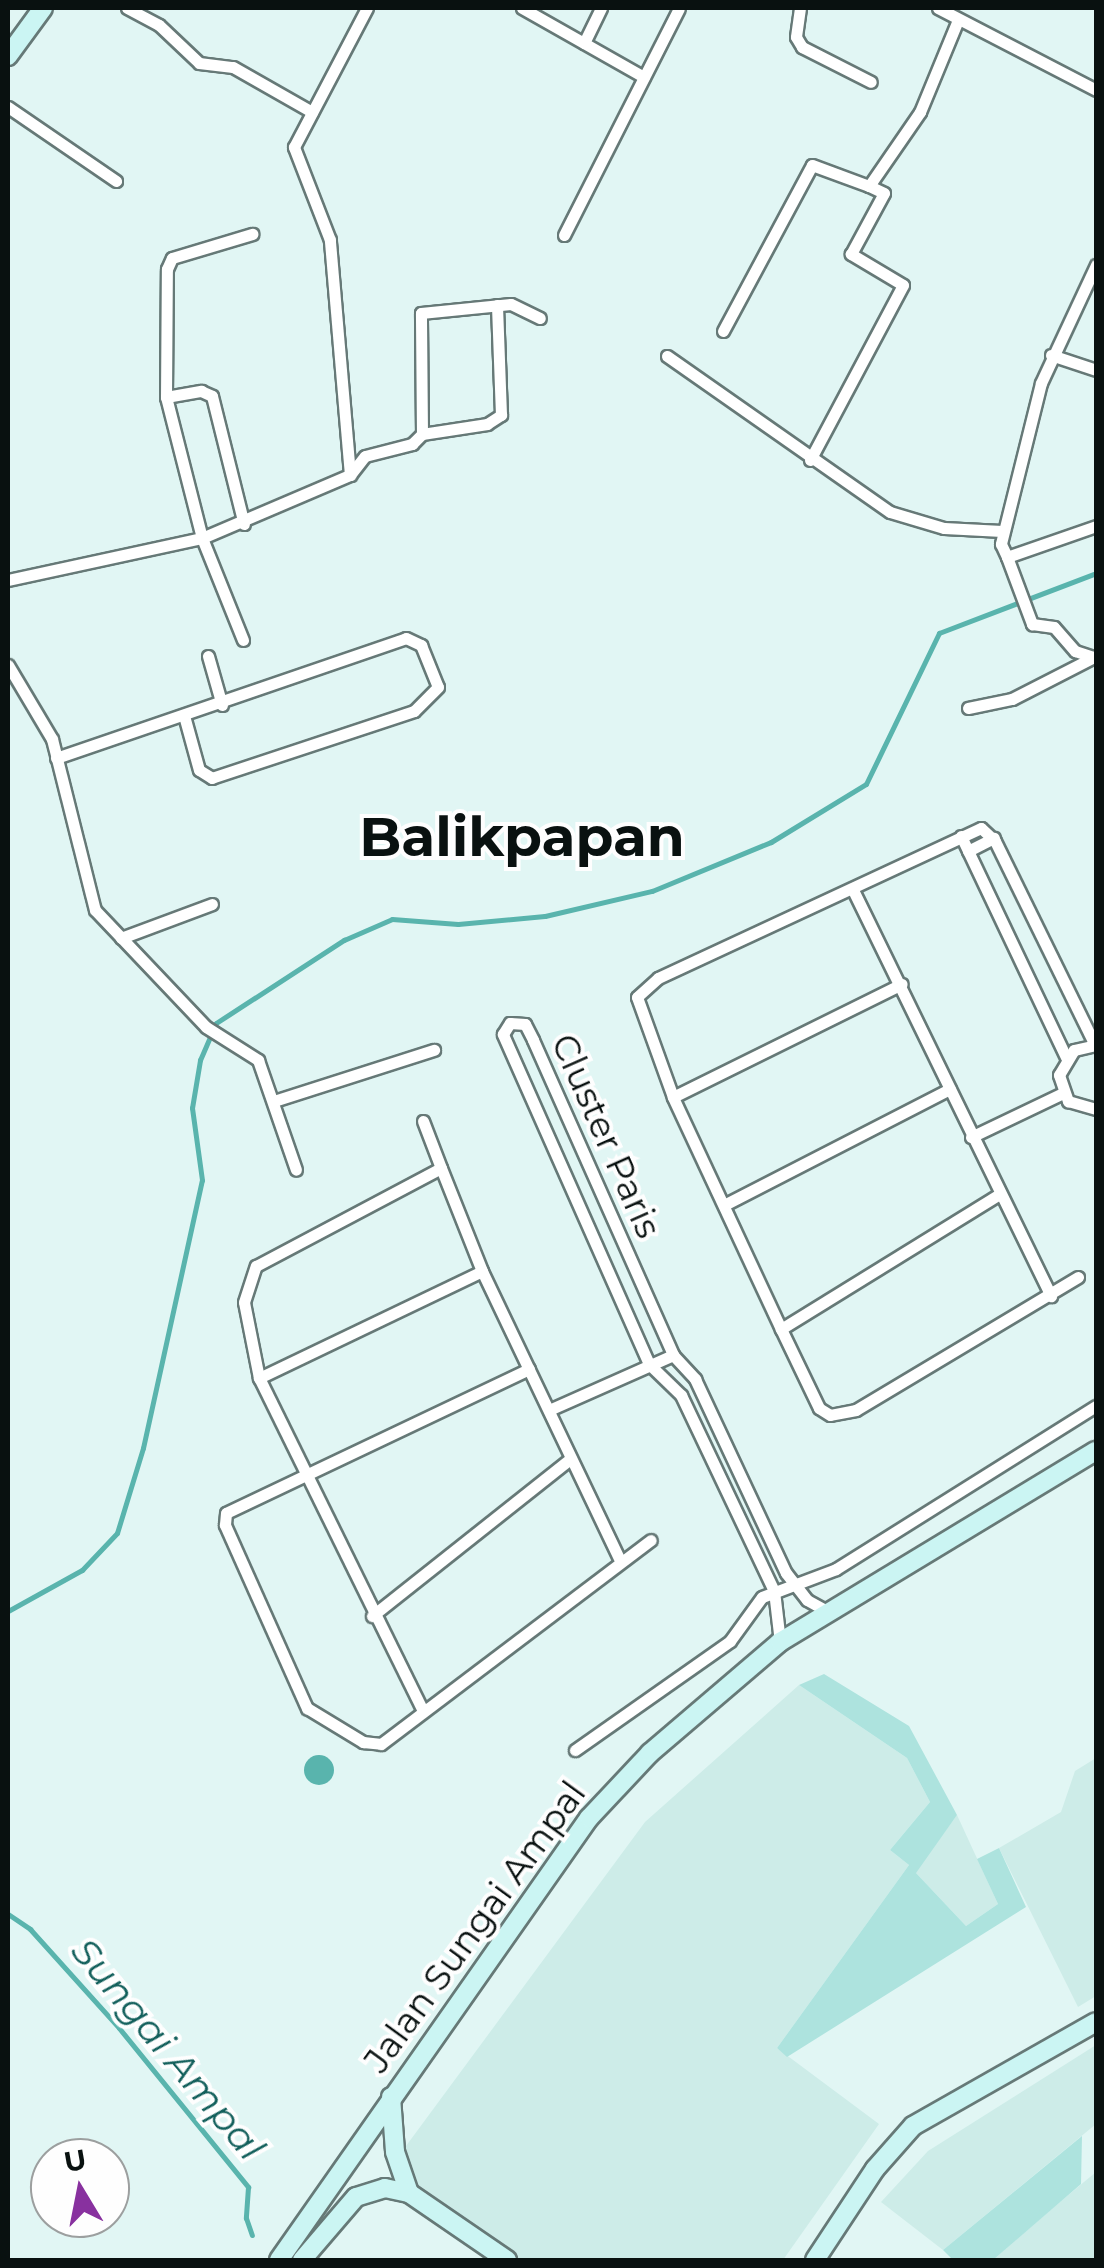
<!DOCTYPE html>
<style>
body{margin:0}
#map{position:relative;width:1104px;height:2268px;overflow:hidden;background:#e1f6f4;font-family:Montserrat,sans-serif}
div>[style]{position:absolute}
.built>*{inset:0;background:#cdece8}
.green>*{inset:0;background:#ade3de}
.water>*{inset:0;background:#59b4ad}
.round{border-radius:50%}
.stream>*{height:5px;margin:-2.5px;padding:0 2.5px;transform-origin:2.5px;border-radius:2.5px;background:#59b4ad}
.roads{filter:drop-shadow(2px 0 #667977) drop-shadow(-2px 0 #667977) drop-shadow(0 2px #667977) drop-shadow(0 -2px #667977)}
.street>*{height:11px;margin:-5.5px;padding:0 5.5px;transform-origin:5.5px;border-radius:5.5px;background:#fff}
.secondary>*{height:18px;margin:-9px;padding:0 9px;transform-origin:9px;border-radius:9px;background:#cbf5f3}
span{translate:-50% -50%;white-space:nowrap;text-align:center;line-height:1.15;-webkit-text-stroke:8px #fefefe;paint-order:stroke}
.street-label{font-size:35px;color:#091110}
.water-label{font-size:38px;color:#125f5b;font-style:italic}
.town-label{font-size:55px;color:#091110;font-weight:700}
.frame{position:absolute;inset:0;border:10px solid #091110;pointer-events:none}
.north{position:absolute;left:30px;top:2138px;width:100px;height:100px;box-sizing:border-box;background:#fefefe;border:2px solid #9c9f9f;border-radius:50%;rotate:350deg;font-size:28px;font-weight:700;line-height:40px;text-align:center;color:#091110}
.north::after{content:'';display:block;margin:auto;width:35px;height:45px;background:#88319f;clip-path:polygon(50% 0,100% 100%,50% 72%,0 100%)}
</style>
<div id="map">
<div class="built">
<div style="clip-path:polygon(799px 1685px,907px 1758px,930px 1802px,890px 1850px,909px 1865px,777px 2048px,879px 2124px,783px 2260px,517px 2260px,408px 2184px,406px 2146px,645px 1822px)"></div>
<div style="clip-path:polygon(1096px 1758px,1096px 1996px,1078px 2007px,999px 1848px,1061px 1812px,1075px 1771px)"></div>
<div style="clip-path:polygon(957px 1815px,998px 1904px,966px 1926px,915px 1872px)"></div>
<div style="clip-path:polygon(1096px 2045px,1096px 2124px,943px 2250px,881px 2202px,928px 2151px)"></div>
<div style="clip-path:polygon(1096px 2172px,1096px 2260px,993px 2260px,1054px 2207px)"></div>
</div>
<div class="green">
<div style="clip-path:polygon(824px 1674px,909px 1726px,957px 1815px,916px 1873px,966px 1926px,998px 1904px,977px 1859px,999px 1848px,1026px 1907px,787px 2057px,777px 2048px,909px 1865px,890px 1850px,930px 1802px,907px 1758px,799px 1685px)"></div>
<div style="clip-path:polygon(1082px 2136px,1081px 2184px,993px 2260px,953px 2260px,943px 2250px)"></div>
</div>
<div class="water">
<div class="round" style="left:304px;top:1755px;width:30px;height:30px"></div>
</div>
<div class="stream">
<div style="left:8px;top:1611px;width:85px;rotate:-29deg"></div>
<div style="left:82px;top:1570px;width:51px;rotate:-46.6deg"></div>
<div style="left:117px;top:1533px;width:89px;rotate:-73deg"></div>
<div style="left:143px;top:1448px;width:274px;rotate:-77.6deg"></div>
<div style="left:202px;top:1180px;width:73px;rotate:-97.9deg"></div>
<div style="left:192px;top:1108px;width:49px;rotate:-80.5deg"></div>
<div style="left:200px;top:1060px;width:40px;rotate:-66.6deg"></div>
<div style="left:216px;top:1023px;width:153px;rotate:-33deg"></div>
<div style="left:344px;top:940px;width:52px;rotate:-23.6deg"></div>
<div style="left:392px;top:919px;width:66px;rotate:4.3deg"></div>
<div style="left:458px;top:924px;width:87px;rotate:-5.3deg"></div>
<div style="left:545px;top:916px;width:110px;rotate:-13.2deg"></div>
<div style="left:652px;top:891px;width:129px;rotate:-22.4deg"></div>
<div style="left:771px;top:842px;width:111px;rotate:-31.4deg"></div>
<div style="left:866px;top:784px;width:168px;rotate:-64.2deg"></div>
<div style="left:939px;top:633px;width:168px;rotate:-20.9deg"></div>
<div style="left:8px;top:1914px;width:27px;rotate:34deg"></div>
<div style="left:30px;top:1929px;width:133px;rotate:48deg"></div>
<div style="left:119px;top:2028px;width:205px;rotate:50.9deg"></div>
<div style="left:248px;top:2187px;width:31px;rotate:94deg"></div>
<div style="left:246px;top:2218px;width:18px;rotate:71deg"></div>
</div>
<div class="roads">
<div class="street">
<div style="left:127px;top:8px;width:36px;rotate:28deg"></div>
<div style="left:159px;top:25px;width:55px;rotate:43.5deg"></div>
<div style="left:199px;top:63px;width:34px;rotate:7deg"></div>
<div style="left:233px;top:67px;width:91px;rotate:29.7deg"></div>
<div style="left:522px;top:8px;width:140px;rotate:29.5deg"></div>
<div style="left:800px;top:8px;width:29px;rotate:98deg"></div>
<div style="left:796px;top:37px;width:12px;rotate:59deg"></div>
<div style="left:802px;top:47px;width:77px;rotate:26.9deg"></div>
<div style="left:938px;top:8px;width:178px;rotate:27.4deg"></div>
<div style="left:584px;top:43px;width:39px;rotate:-64deg"></div>
<div style="left:8px;top:107px;width:131px;rotate:34.4deg"></div>
<div style="left:564px;top:235px;width:254px;rotate:-63.1deg"></div>
<div style="left:1096px;top:265px;width:130px;rotate:115deg"></div>
<div style="left:1041px;top:383px;width:166px;rotate:104deg"></div>
<div style="left:1001px;top:544px;width:14px;rotate:65deg"></div>
<div style="left:1007px;top:557px;width:94px;rotate:-19.2deg"></div>
<div style="left:723px;top:331px;width:188px;rotate:-61.8deg"></div>
<div style="left:812px;top:165px;width:61px;rotate:20.2deg"></div>
<div style="left:869px;top:186px;width:90px;rotate:-55.4deg"></div>
<div style="left:920px;top:112px;width:100px;rotate:-67.6deg"></div>
<div style="left:1051px;top:355px;width:47px;rotate:18.4deg"></div>
<div style="left:667px;top:356px;width:272px;rotate:35deg"></div>
<div style="left:890px;top:512px;width:56px;rotate:16.5deg"></div>
<div style="left:944px;top:528px;width:58px;rotate:3deg"></div>
<div style="left:166px;top:397px;width:36px;rotate:-10deg"></div>
<div style="left:201px;top:391px;width:12px;rotate:24deg"></div>
<div style="left:212px;top:396px;width:132px;rotate:76deg"></div>
<div style="left:422px;top:434px;width:66px;rotate:-8.7deg"></div>
<div style="left:487px;top:424px;width:17px;rotate:-33deg"></div>
<div style="left:501px;top:415px;width:110px;rotate:-92.1deg"></div>
<div style="left:810px;top:460px;width:198px;rotate:-62deg"></div>
<div style="left:903px;top:285px;width:61px;rotate:-149.2deg"></div>
<div style="left:851px;top:254px;width:69px;rotate:-61.6deg"></div>
<div style="left:884px;top:193px;width:17px;rotate:-155deg"></div>
<div style="left:350px;top:475px;width:24px;rotate:-52deg"></div>
<div style="left:365px;top:456px;width:49px;rotate:-14.3deg"></div>
<div style="left:412px;top:444px;width:14px;rotate:-45deg"></div>
<div style="left:422px;top:434px;width:121px;rotate:-90.5deg"></div>
<div style="left:421px;top:313px;width:90px;rotate:-5.7deg"></div>
<div style="left:511px;top:304px;width:32px;rotate:26deg"></div>
<div style="left:1007px;top:557px;width:72px;rotate:69.5deg"></div>
<div style="left:1032px;top:624px;width:22px;rotate:8deg"></div>
<div style="left:1054px;top:627px;width:32px;rotate:49deg"></div>
<div style="left:1075px;top:651px;width:20px;rotate:18deg"></div>
<div style="left:8px;top:580px;width:198px;rotate:-12.2deg"></div>
<div style="left:202px;top:538px;width:161px;rotate:-23.1deg"></div>
<div style="left:350px;top:475px;width:236px;rotate:-94.9deg"></div>
<div style="left:330px;top:240px;width:100px;rotate:-111.2deg"></div>
<div style="left:294px;top:147px;width:157px;rotate:-62.3deg"></div>
<div style="left:243px;top:640px;width:110px;rotate:-111.9deg"></div>
<div style="left:202px;top:538px;width:146px;rotate:-104.3deg"></div>
<div style="left:166px;top:397px;width:128px;rotate:-89.6deg"></div>
<div style="left:167px;top:269px;width:12px;rotate:-66deg"></div>
<div style="left:172px;top:258px;width:84px;rotate:-16.7deg"></div>
<div style="left:208px;top:656px;width:51px;rotate:74.1deg"></div>
<div style="left:8px;top:665px;width:86px;rotate:59.3deg"></div>
<div style="left:52px;top:739px;width:176px;rotate:75.9deg"></div>
<div style="left:95px;top:910px;width:161px;rotate:46.5deg"></div>
<div style="left:206px;top:1027px;width:62px;rotate:32.4deg"></div>
<div style="left:258px;top:1060px;width:116px;rotate:70.9deg"></div>
<div style="left:968px;top:708px;width:45px;rotate:-11.6deg"></div>
<div style="left:1012px;top:699px;width:94px;rotate:-27.1deg"></div>
<div style="left:56px;top:758px;width:370px;rotate:-18.9deg"></div>
<div style="left:406px;top:638px;width:17px;rotate:25deg"></div>
<div style="left:421px;top:645px;width:45px;rotate:68deg"></div>
<div style="left:438px;top:687px;width:34px;rotate:135deg"></div>
<div style="left:414px;top:711px;width:213px;rotate:161.7deg"></div>
<div style="left:212px;top:778px;width:15px;rotate:-148deg"></div>
<div style="left:199px;top:770px;width:53px;rotate:-105.4deg"></div>
<div style="left:961px;top:836px;width:245px;rotate:64.6deg"></div>
<div style="left:968px;top:851px;width:29px;rotate:-27deg"></div>
<div style="left:853px;top:890px;width:452px;rotate:64deg"></div>
<div style="left:121px;top:938px;width:97px;rotate:-20.5deg"></div>
<div style="left:1096px;top:1045px;width:23px;rotate:167deg"></div>
<div style="left:1074px;top:1050px;width:29px;rotate:121deg"></div>
<div style="left:1059px;top:1075px;width:28px;rotate:71deg"></div>
<div style="left:1068px;top:1101px;width:29px;rotate:16deg"></div>
<div style="left:673px;top:1097px;width:255px;rotate:-26.3deg"></div>
<div style="left:277px;top:1100px;width:165px;rotate:-17.7deg"></div>
<div style="left:423px;top:1121px;width:50px;rotate:69deg"></div>
<div style="left:971px;top:1137px;width:102px;rotate:-25.6deg"></div>
<div style="left:724px;top:1205px;width:254px;rotate:-27.2deg"></div>
<div style="left:1078px;top:1277px;width:259px;rotate:149.1deg"></div>
<div style="left:856px;top:1410px;width:26px;rotate:169deg"></div>
<div style="left:830px;top:1415px;width:13px;rotate:-148deg"></div>
<div style="left:819px;top:1408px;width:88px;rotate:-115.7deg"></div>
<div style="left:781px;top:1329px;width:256px;rotate:-115deg"></div>
<div style="left:673px;top:1097px;width:106px;rotate:-109.8deg"></div>
<div style="left:637px;top:997px;width:28px;rotate:-42deg"></div>
<div style="left:658px;top:978px;width:356px;rotate:-24.9deg"></div>
<div style="left:981px;top:828px;width:19px;rotate:43deg"></div>
<div style="left:995px;top:841px;width:227px;rotate:63.9deg"></div>
<div style="left:781px;top:1329px;width:255px;rotate:-31.7deg"></div>
<div style="left:529px;top:1369px;width:335px;rotate:154.6deg"></div>
<div style="left:226px;top:1513px;width:12px;rotate:95deg"></div>
<div style="left:225px;top:1525px;width:201px;rotate:65.9deg"></div>
<div style="left:307px;top:1708px;width:66px;rotate:31.3deg"></div>
<div style="left:363px;top:1742px;width:18px;rotate:6deg"></div>
<div style="left:381px;top:1744px;width:338px;rotate:-37.1deg"></div>
<div style="left:259px;top:1378px;width:77px;rotate:-101.2deg"></div>
<div style="left:244px;top:1302px;width:38px;rotate:-72deg"></div>
<div style="left:256px;top:1266px;width:209px;rotate:-27.9deg"></div>
<div style="left:441px;top:1168px;width:111px;rotate:68.3deg"></div>
<div style="left:482px;top:1271px;width:318px;rotate:64.5deg"></div>
<div style="left:549px;top:1410px;width:136px;rotate:-23.9deg"></div>
<div style="left:372px;top:1616px;width:251px;rotate:-38.4deg"></div>
<div style="left:780px;top:1642px;width:51px;rotate:-96.7deg"></div>
<div style="left:774px;top:1591px;width:217px;rotate:-115.4deg"></div>
<div style="left:681px;top:1395px;width:45px;rotate:-135.9deg"></div>
<div style="left:649px;top:1364px;width:361px;rotate:-113.9deg"></div>
<div style="left:503px;top:1034px;width:13px;rotate:-58deg"></div>
<div style="left:510px;top:1023px;width:15px;rotate:4deg"></div>
<div style="left:525px;top:1024px;width:18px;rotate:63deg"></div>
<div style="left:533px;top:1040px;width:345px;rotate:66deg"></div>
<div style="left:673px;top:1355px;width:33px;rotate:47deg"></div>
<div style="left:695px;top:1379px;width:214px;rotate:64.9deg"></div>
<div style="left:786px;top:1573px;width:34px;rotate:52deg"></div>
<div style="left:807px;top:1600px;width:25px;rotate:29deg"></div>
<div style="left:423px;top:1711px;width:371px;rotate:-116.2deg"></div>
<div style="left:259px;top:1378px;width:247px;rotate:-25.6deg"></div>
<div style="left:575px;top:1750px;width:189px;rotate:-35.1deg"></div>
<div style="left:730px;top:1641px;width:54px;rotate:-54deg"></div>
<div style="left:762px;top:1597px;width:79px;rotate:-20.7deg"></div>
<div style="left:836px;top:1569px;width:307px;rotate:-32.1deg"></div>
</div>
<div class="secondary">
<div style="left:8px;top:56px;width:59px;rotate:-53.9deg"></div>
<div style="left:391px;top:2097px;width:55px;rotate:85.8deg"></div>
<div style="left:395px;top:2152px;width:43px;rotate:71.1deg"></div>
<div style="left:279px;top:2260px;width:540px;rotate:-54.96deg"></div>
<div style="left:589px;top:1818px;width:89px;rotate:-46.8deg"></div>
<div style="left:650px;top:1753px;width:171px;rotate:-40.5deg"></div>
<div style="left:780px;top:1642px;width:369px;rotate:-31.2deg"></div>
<div style="left:302px;top:2260px;width:83px;rotate:-49.4deg"></div>
<div style="left:356px;top:2197px;width:30px;rotate:-17deg"></div>
<div style="left:385px;top:2188px;width:25px;rotate:12deg"></div>
<div style="left:409px;top:2193px;width:119px;rotate:34.4deg"></div>
<div style="left:815px;top:2260px;width:109px;rotate:-56.6deg"></div>
<div style="left:875px;top:2169px;width:57px;rotate:-48.5deg"></div>
<div style="left:913px;top:2126px;width:210px;rotate:-29.6deg"></div>
</div>
</div>
<div class="street-label">
<span style="left:606px;top:1136px;rotate:66deg">Cluster Paris</span>
<span style="left:475px;top:1927px;rotate:-54deg">Jalan Sungai Ampal</span>
</div>
<div class="water-label">
<span style="left:168px;top:2049px;rotate:50deg">Sungai Ampal</span>
</div>
<div class="town-label">
<span style="left:522px;top:837px">Balikpapan</span>
</div>
<div class="frame"></div>
<div class="north">U</div>
</div>
